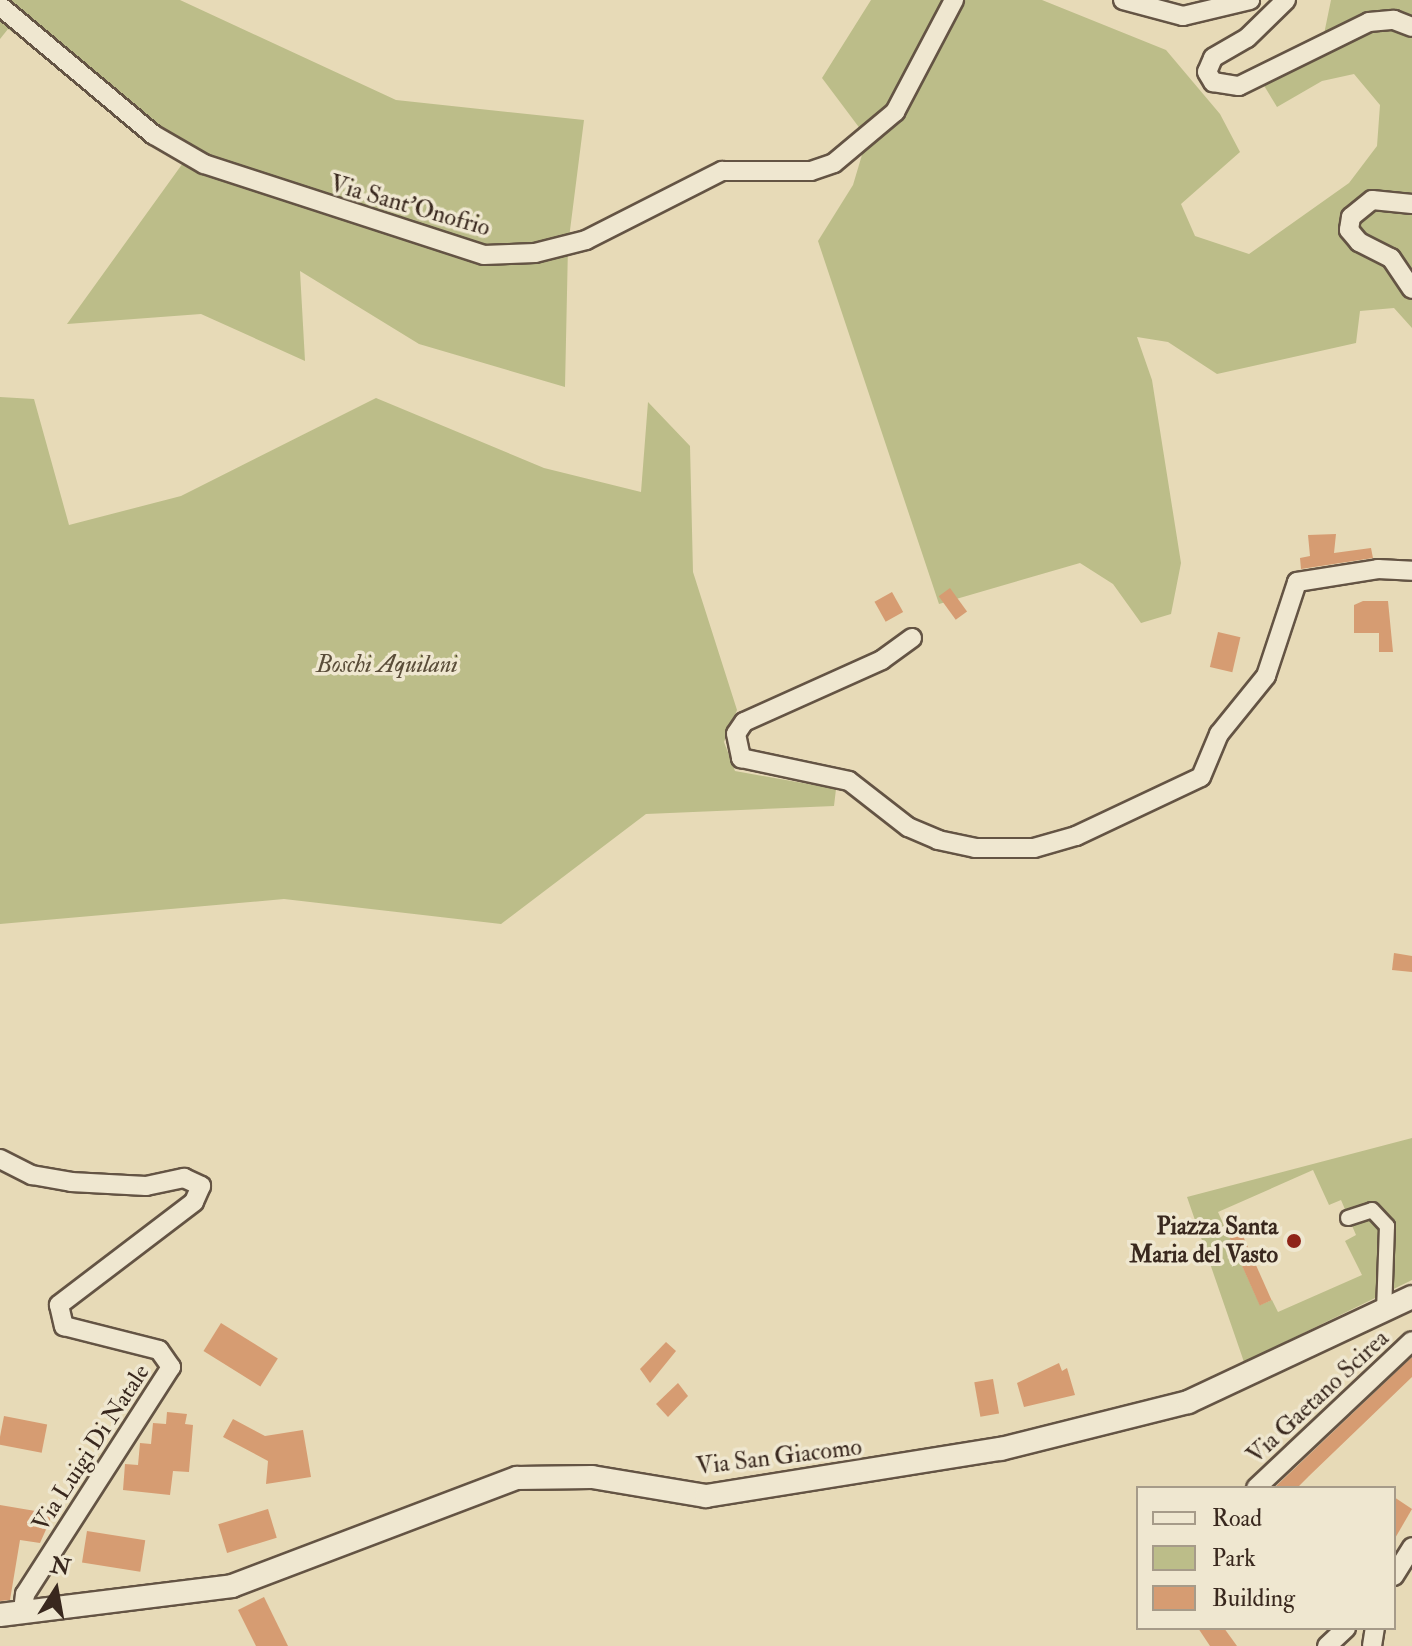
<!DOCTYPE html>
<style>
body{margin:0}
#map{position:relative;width:1412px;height:1646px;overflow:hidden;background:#e7dab7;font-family:"IM FELL Double Pica",serif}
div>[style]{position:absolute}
.green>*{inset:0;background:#bcbd89}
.building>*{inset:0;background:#d69c72;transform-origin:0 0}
.roads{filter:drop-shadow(2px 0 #645444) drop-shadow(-2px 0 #645444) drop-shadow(0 2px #645444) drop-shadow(0 -2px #645444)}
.pedestrian>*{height:14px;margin:-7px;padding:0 7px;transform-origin:7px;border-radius:7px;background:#efe7d0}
.minor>*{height:18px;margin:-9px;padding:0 9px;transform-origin:9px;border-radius:9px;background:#efe7d0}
.tertiary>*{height:22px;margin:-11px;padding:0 11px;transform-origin:11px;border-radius:11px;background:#efe7d0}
.dots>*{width:22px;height:22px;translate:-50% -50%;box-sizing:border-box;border:4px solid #efe7d0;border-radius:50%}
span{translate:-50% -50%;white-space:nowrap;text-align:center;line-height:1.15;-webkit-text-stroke:7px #efe7d0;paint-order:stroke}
.street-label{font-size:24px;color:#39281e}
.park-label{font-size:24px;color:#5a4d39;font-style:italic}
.poi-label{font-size:24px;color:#39281e;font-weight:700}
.right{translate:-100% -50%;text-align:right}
.legend{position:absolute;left:1136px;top:1486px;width:260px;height:144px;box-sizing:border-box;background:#efe7d0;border:2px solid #a69b89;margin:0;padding:10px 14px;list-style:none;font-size:24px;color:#39281e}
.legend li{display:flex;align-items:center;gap:16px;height:40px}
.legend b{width:40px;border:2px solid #a69b89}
.north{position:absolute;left:16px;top:1550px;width:80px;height:80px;-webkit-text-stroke:6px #efe7d0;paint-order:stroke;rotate:11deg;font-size:22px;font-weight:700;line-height:32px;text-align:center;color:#39281e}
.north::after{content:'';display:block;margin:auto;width:28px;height:36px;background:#39281e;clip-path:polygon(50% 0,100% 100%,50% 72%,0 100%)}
</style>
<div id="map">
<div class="green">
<div style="clip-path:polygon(0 0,180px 0,396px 100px,584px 120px,568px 246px,565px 387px,419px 344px,300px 271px,305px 361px,201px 314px,67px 324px,188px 156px,8px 29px,0 39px)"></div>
<div style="clip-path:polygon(871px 0,1042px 0,1166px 50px,1220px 114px,1240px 152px,1181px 204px,1195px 236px,1249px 254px,1349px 183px,1377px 146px,1380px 105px,1354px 74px,1322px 81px,1277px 107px,1260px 79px,1323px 39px,1331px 0,1412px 0,1412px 328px,1394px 308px,1360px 311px,1356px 343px,1217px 374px,1168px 342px,1137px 337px,1152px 380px,1181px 563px,1171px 614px,1141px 623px,1113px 584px,1080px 563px,939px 604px,818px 241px,853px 185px,867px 138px,822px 78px)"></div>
<div style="clip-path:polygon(0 397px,34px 399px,69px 525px,181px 496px,376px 398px,544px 468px,641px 492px,648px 402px,690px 446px,693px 572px,737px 710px,724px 742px,735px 771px,836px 789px,834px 806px,646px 814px,501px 924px,284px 899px,0 924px)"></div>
<div style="clip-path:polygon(evenodd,1412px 1138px,1412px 1280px,1244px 1362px,1187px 1197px,1412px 1138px,1313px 1170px,1329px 1205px,1341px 1200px,1356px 1235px,1345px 1241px,1362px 1275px,1278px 1312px,1272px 1300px,1260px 1305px,1218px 1212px,1313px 1170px)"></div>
</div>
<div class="building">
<div style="clip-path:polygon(1336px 534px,1334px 553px,1371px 548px,1373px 558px,1301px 569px,1300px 558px,1310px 556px,1308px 535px)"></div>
<div style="left:950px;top:588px;width:29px;height:14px;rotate:54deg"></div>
<div style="left:892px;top:592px;width:23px;height:20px;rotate:61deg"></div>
<div style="clip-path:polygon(1363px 601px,1388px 601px,1393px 652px,1379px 652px,1379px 633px,1354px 633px,1354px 605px)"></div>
<div style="left:1218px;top:632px;width:23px;height:36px;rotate:13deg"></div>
<div style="clip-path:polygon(1394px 953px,1412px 956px,1412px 972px,1392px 970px)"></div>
<div style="left:1235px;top:1218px;width:90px;height:13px;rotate:66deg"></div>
<div style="left:221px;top:1323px;width:67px;height:33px;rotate:32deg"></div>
<div style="clip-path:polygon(666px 1342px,676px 1351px,650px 1383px,640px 1369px)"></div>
<div style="clip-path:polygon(1412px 1357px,1412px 1377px,1309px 1476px,1297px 1488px,1274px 1488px)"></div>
<div style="clip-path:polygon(1059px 1363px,1062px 1371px,1067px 1368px,1075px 1395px,1024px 1407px,1017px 1383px)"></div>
<div style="left:993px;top:1379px;width:35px;height:19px;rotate:80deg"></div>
<div style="clip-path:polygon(678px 1383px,688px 1396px,668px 1417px,656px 1404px)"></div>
<div style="clip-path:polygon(167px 1412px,187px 1414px,185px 1424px,193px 1425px,189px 1472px,173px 1471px,170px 1495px,123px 1490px,125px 1464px,138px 1465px,140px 1443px,151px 1444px,153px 1423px,166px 1424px)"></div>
<div style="left:4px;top:1416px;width:44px;height:29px;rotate:11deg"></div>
<div style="clip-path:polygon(233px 1419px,265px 1436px,303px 1430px,311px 1477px,266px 1484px,268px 1461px,223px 1437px)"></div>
<div style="clip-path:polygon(1394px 1497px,1412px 1509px,1394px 1540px)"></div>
<div style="clip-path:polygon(0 1505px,53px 1514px,40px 1543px,20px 1540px,10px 1600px,0 1601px)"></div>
<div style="left:268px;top:1509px;width:30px;height:52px;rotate:73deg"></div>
<div style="left:87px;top:1531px;width:59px;height:32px;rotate:9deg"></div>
<div style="clip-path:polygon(264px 1597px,288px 1646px,256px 1646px,238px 1610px)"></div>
<div style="clip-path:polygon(1198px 1628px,1224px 1628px,1237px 1646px,1210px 1646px)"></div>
</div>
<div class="roads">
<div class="pedestrian">
<div style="left:1348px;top:1218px;width:25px;rotate:-18deg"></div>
<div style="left:1372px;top:1210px;width:22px;rotate:47deg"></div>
<div style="left:1387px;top:1226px;width:86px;rotate:92deg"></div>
</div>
<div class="minor">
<div style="left:1123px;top:0;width:62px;rotate:14.9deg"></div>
<div style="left:1183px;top:16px;width:69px;rotate:-13.4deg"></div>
<div style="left:1286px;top:0;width:54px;rotate:135.7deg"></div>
<div style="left:1247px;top:38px;width:39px;rotate:150deg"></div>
<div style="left:1213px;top:58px;width:15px;rotate:113deg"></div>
<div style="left:1207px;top:72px;width:12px;rotate:59deg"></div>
<div style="left:1213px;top:82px;width:26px;rotate:9deg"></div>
<div style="left:1239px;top:86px;width:145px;rotate:-26.2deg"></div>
<div style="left:1369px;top:22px;width:25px;rotate:-5deg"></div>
<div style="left:1394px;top:20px;width:19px;rotate:21deg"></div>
<div style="left:0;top:6px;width:201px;rotate:40deg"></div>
<div style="left:154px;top:135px;width:58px;rotate:30.1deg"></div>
<div style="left:204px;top:164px;width:294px;rotate:18deg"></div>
<div style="left:484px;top:255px;width:51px;rotate:-2.2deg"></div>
<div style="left:535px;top:253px;width:53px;rotate:-14.3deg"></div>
<div style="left:586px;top:240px;width:153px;rotate:-26.9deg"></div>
<div style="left:722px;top:171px;width:89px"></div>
<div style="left:811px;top:171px;width:24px;rotate:-19deg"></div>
<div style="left:834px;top:163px;width:80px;rotate:-39.9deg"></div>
<div style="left:895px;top:112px;width:127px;rotate:-62.2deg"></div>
<div style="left:1412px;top:204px;width:40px;rotate:-174.3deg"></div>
<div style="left:1372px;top:200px;width:27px;rotate:141deg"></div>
<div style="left:1351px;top:217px;width:13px;rotate:99deg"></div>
<div style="left:1349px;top:230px;width:16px;rotate:50deg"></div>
<div style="left:1359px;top:242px;width:36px;rotate:27deg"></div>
<div style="left:1391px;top:258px;width:37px;rotate:56deg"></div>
<div style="left:912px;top:638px;width:37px;rotate:144deg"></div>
<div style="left:882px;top:660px;width:151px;rotate:155.8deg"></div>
<div style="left:744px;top:722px;width:14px;rotate:124deg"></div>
<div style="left:736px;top:734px;width:25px;rotate:78deg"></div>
<div style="left:741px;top:758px;width:110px;rotate:12deg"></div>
<div style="left:849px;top:781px;width:75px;rotate:37.9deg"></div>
<div style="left:908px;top:827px;width:33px;rotate:23deg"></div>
<div style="left:938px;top:840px;width:38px;rotate:12deg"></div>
<div style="left:975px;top:848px;width:59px"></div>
<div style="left:1034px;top:848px;width:44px;rotate:-15.9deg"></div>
<div style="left:1076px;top:836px;width:138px;rotate:-25.3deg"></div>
<div style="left:1201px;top:777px;width:47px;rotate:-67.3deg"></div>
<div style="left:1219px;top:734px;width:75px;rotate:-51deg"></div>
<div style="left:1266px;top:676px;width:99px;rotate:-71.7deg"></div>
<div style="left:1297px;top:582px;width:82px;rotate:-9.1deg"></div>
<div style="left:1378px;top:569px;width:34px;rotate:3deg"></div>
<div style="left:0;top:1159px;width:36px;rotate:27deg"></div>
<div style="left:32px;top:1175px;width:40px;rotate:10deg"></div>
<div style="left:71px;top:1182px;width:75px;rotate:3.1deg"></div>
<div style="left:146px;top:1186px;width:39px;rotate:-12deg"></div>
<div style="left:184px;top:1178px;width:19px;rotate:25deg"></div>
<div style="left:201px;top:1186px;width:17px;rotate:114deg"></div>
<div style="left:194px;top:1202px;width:170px;rotate:142.7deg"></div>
<div style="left:59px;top:1305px;width:22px;rotate:77deg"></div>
<div style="left:64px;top:1326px;width:98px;rotate:14.2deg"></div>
<div style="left:159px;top:1350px;width:21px;rotate:55deg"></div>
<div style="left:171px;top:1367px;width:270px;rotate:122.7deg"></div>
<div style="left:25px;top:1594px;width:17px;rotate:97deg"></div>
<div style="left:1256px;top:1488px;width:214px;rotate:-43.3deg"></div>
<div style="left:1394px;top:1576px;width:34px;rotate:-58deg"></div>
<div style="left:1327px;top:1646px;width:26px;rotate:-43deg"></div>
<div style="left:1372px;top:1646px;width:18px;rotate:-81deg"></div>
</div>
<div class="tertiary">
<div style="left:0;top:1615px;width:234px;rotate:-7.1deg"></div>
<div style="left:232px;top:1586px;width:305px;rotate:-20.8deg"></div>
<div style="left:517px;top:1478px;width:75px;rotate:-0.8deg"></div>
<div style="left:592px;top:1477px;width:116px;rotate:9.5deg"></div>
<div style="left:706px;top:1496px;width:299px;rotate:-9.1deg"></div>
<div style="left:1001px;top:1449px;width:193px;rotate:-14.1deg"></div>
<div style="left:1188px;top:1402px;width:247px;rotate:-25.1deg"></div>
</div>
</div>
<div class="dots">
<div style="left:1294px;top:1241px;background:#8f2418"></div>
</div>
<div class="street-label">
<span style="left:410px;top:206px;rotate:16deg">Via Sant'Onofrio</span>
<span style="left:1318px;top:1397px;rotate:-43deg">Via Gaetano Scirea</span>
<span style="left:91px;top:1448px;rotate:-57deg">Via Luigi Di Natale</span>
<span style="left:779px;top:1457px;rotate:-7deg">Via San Giacomo</span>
</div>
<div class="park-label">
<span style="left:387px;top:665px">Boschi Aquilani</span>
</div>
<div class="poi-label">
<span class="right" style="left:1278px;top:1241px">Piazza Santa<br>Maria del Vasto</span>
</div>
<ul class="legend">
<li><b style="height:10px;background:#efe7d0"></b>Road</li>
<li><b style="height:22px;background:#bcbd89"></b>Park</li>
<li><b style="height:22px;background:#d69c72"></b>Building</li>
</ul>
<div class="north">N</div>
</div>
